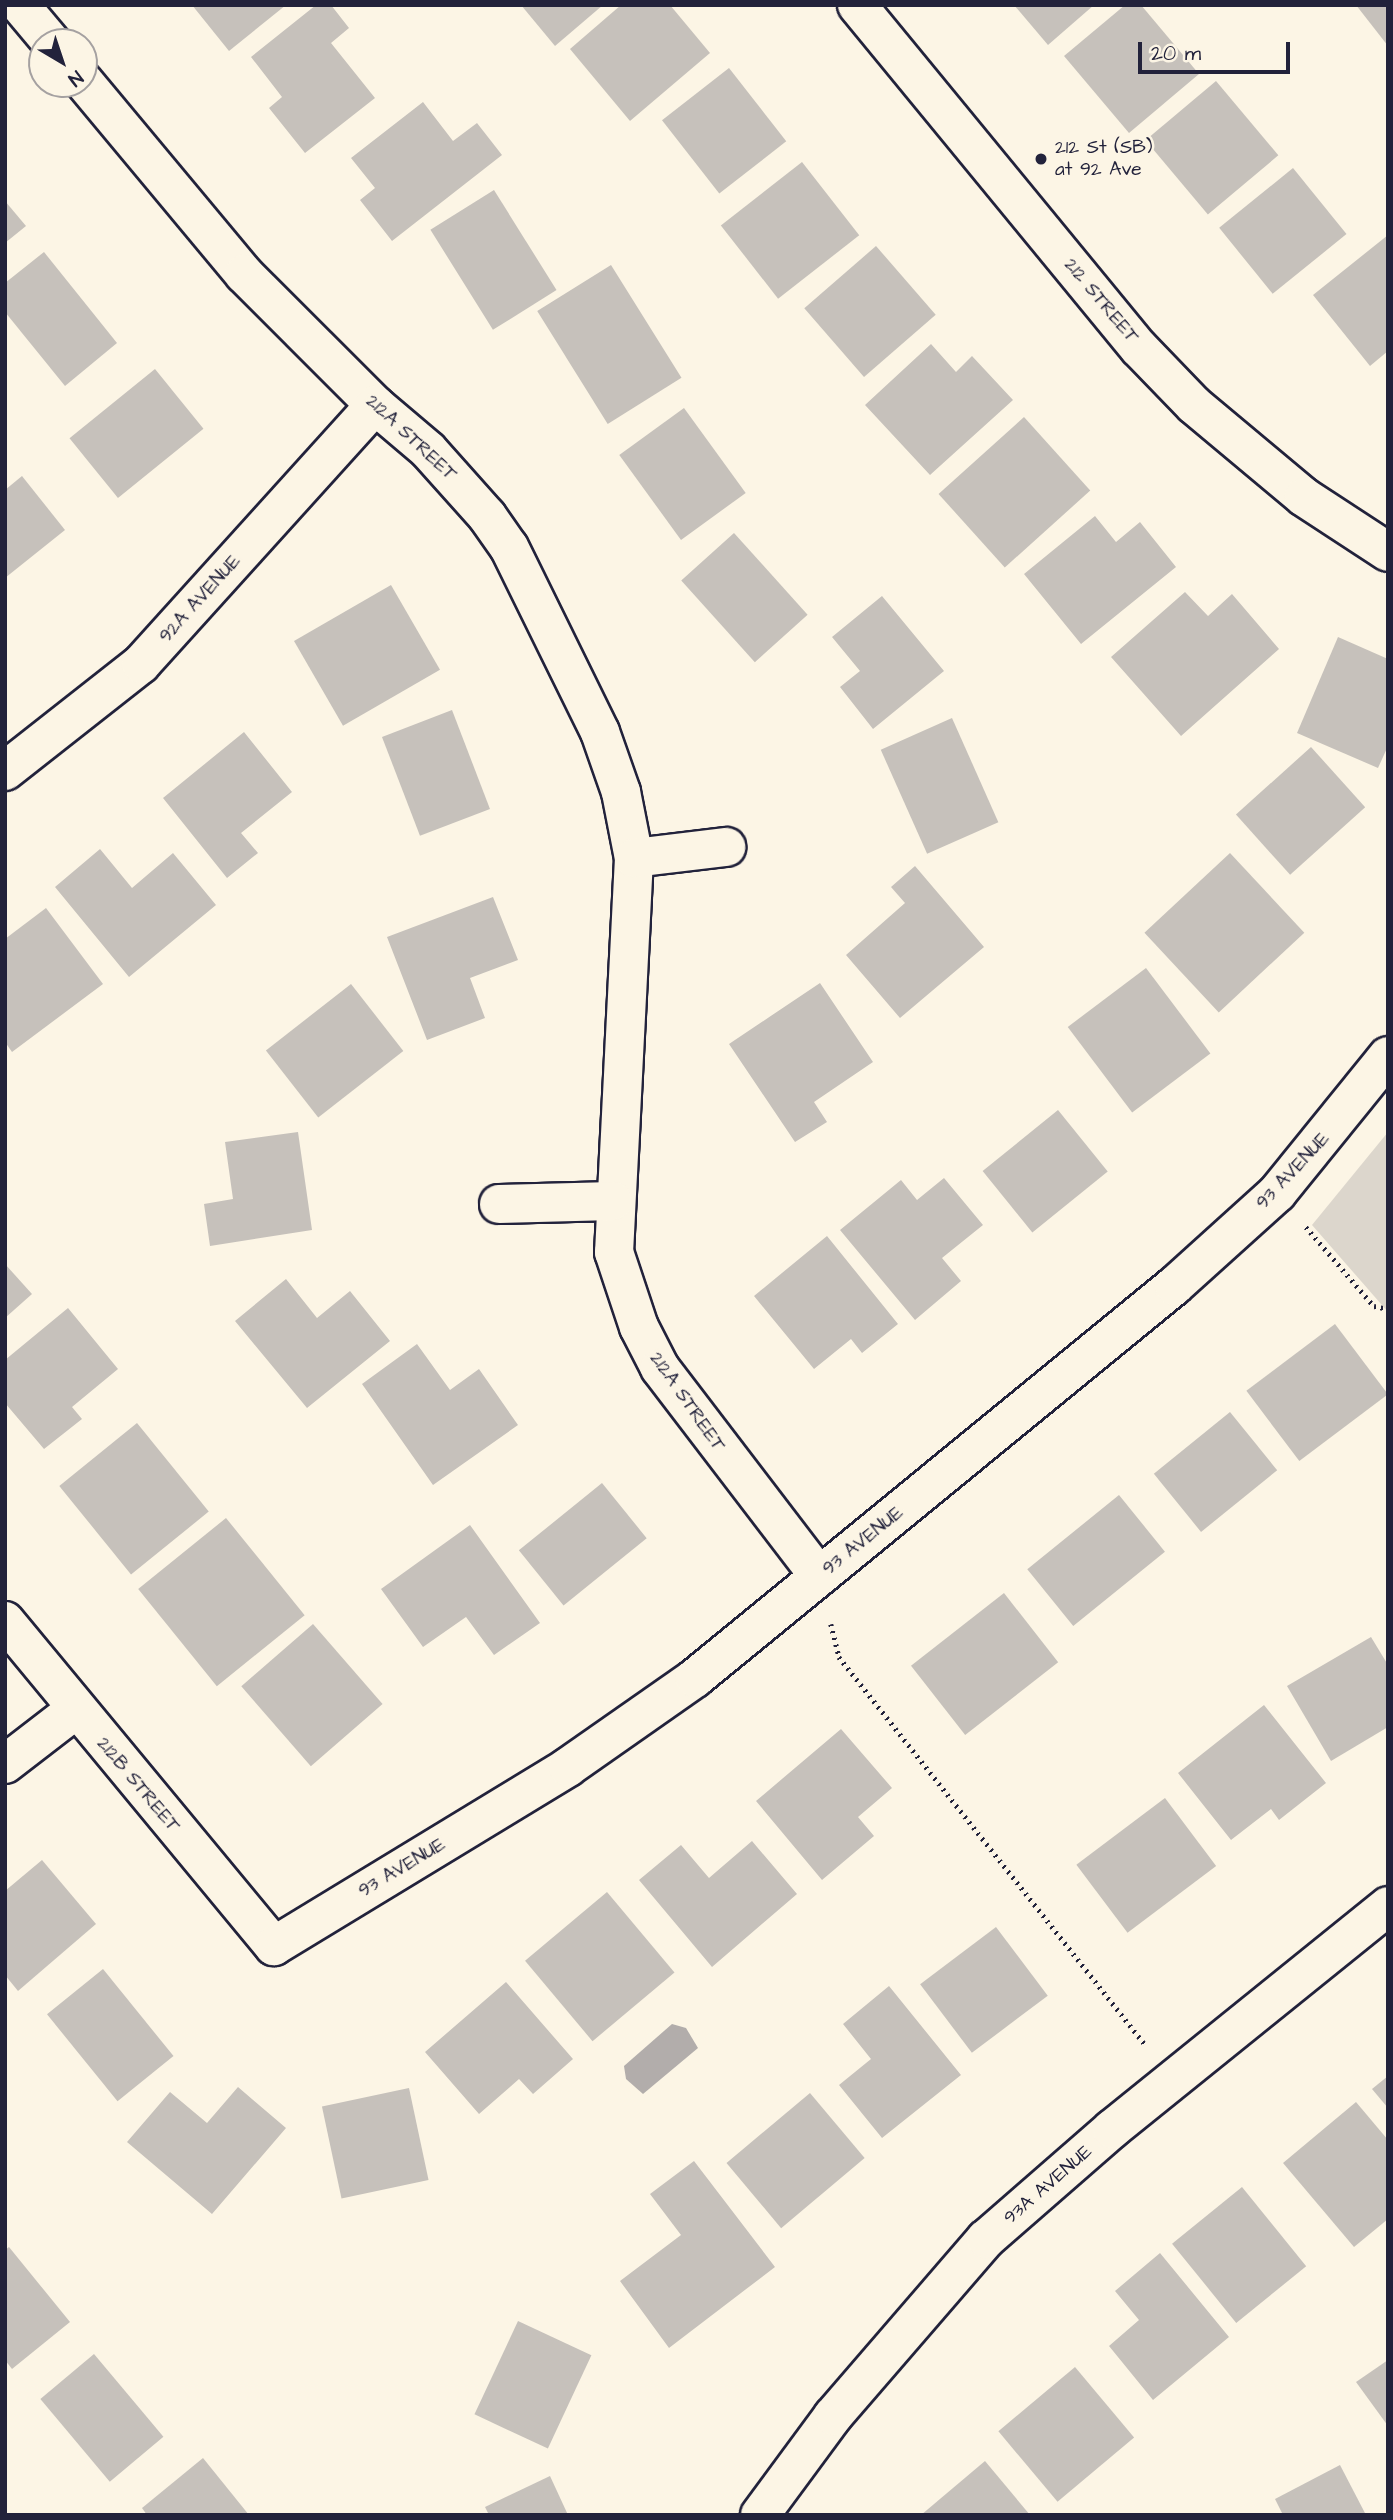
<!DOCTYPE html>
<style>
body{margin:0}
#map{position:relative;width:1393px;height:2520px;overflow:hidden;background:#fcf5e5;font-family:"Architects Daughter",sans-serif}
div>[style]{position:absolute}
.green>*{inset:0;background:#dcd6cc}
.water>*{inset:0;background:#b2adab}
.building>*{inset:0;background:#c6c1bb;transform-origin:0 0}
.path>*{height:4.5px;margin-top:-2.25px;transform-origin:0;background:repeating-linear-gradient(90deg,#22223b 0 2px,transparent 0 7px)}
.roads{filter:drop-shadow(2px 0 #22223b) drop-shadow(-2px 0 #22223b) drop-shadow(0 2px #22223b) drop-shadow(0 -2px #22223b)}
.minor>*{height:38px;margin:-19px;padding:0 19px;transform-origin:19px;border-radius:19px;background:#fcf5e5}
.tertiary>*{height:38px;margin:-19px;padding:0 19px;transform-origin:19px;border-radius:19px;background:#fcf5e5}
.dots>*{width:19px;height:19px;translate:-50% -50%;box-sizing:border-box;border:4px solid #fcf5e5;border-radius:50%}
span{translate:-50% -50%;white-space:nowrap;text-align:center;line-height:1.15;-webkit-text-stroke:5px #fcf5e5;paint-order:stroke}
.poi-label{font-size:19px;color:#22223b}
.left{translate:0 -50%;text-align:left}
.street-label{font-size:19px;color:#22223b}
.frame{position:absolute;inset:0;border:7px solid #22223b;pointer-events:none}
.north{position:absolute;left:28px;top:28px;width:70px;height:70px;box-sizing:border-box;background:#fcf5e5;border:2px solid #a5a1a1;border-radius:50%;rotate:141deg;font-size:19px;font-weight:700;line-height:28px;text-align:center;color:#22223b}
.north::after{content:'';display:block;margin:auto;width:24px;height:32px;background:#22223b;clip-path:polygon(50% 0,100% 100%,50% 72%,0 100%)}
.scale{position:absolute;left:1138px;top:42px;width:152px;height:32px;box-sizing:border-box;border:4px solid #22223b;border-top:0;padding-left:9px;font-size:21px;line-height:24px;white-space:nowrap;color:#22223b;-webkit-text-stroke:5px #fcf5e5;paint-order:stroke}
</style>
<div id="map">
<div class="green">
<div style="clip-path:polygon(1388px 1132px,1388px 1312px,1312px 1225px)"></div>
</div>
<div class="water">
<div style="clip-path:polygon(672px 2024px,686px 2028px,698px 2048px,643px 2094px,626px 2079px,624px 2066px)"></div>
</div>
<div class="building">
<div style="clip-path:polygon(192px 5px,286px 5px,229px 51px)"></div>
<div style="clip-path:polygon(316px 5px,331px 5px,349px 28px,331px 43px,375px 98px,305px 153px,269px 108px,282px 97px,251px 57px)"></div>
<div style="clip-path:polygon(521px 5px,603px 5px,555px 46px)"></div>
<div style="clip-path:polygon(621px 5px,670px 5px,710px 53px,630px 121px,570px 49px)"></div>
<div style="clip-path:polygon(1014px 5px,1094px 5px,1048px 45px)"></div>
<div style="clip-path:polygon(1125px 5px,1141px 5px,1199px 74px,1129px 133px,1064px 56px)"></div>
<div style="clip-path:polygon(1356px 5px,1388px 5px,1388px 46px)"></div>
<div style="left:729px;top:68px;width:93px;height:85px;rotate:52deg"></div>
<div style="left:1216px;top:81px;width:97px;height:92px;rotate:50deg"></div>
<div style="clip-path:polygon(423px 102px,453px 141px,477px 123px,502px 155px,392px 241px,360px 200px,375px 188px,351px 158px)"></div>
<div style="left:802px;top:162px;width:93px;height:103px;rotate:52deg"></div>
<div style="left:1293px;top:168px;width:85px;height:95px;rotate:51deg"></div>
<div style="left:494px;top:190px;width:118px;height:75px;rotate:58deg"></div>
<div style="clip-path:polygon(5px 201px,26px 226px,5px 243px)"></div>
<div style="clip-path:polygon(1388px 235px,1388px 351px,1370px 366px,1313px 295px)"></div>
<div style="left:876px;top:246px;width:91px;height:95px;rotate:49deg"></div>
<div style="clip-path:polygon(44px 252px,117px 343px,65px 386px,5px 312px,5px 283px)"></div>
<div style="left:611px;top:265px;width:133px;height:87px;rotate:58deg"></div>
<div style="clip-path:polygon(931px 344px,956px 372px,972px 356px,1013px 400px,930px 475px,865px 405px)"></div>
<div style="left:155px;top:369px;width:77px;height:110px;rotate:51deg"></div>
<div style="left:684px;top:408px;width:105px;height:80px;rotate:54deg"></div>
<div style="left:1024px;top:417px;width:99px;height:115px;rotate:48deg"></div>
<div style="clip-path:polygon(22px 476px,65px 530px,5px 578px,5px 490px)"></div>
<div style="clip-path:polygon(1095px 516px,1116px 542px,1140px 522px,1176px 567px,1081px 644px,1024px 574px)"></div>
<div style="left:734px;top:533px;width:110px;height:71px;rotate:48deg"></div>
<div style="left:391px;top:585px;width:98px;height:112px;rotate:60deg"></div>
<div style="clip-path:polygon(1185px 592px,1208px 616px,1232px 594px,1279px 649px,1181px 736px,1111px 657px)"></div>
<div style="clip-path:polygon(882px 596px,944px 671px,873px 729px,840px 687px,860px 671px,832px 637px)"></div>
<div style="clip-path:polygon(1338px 637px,1388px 659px,1388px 746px,1378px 768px,1297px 733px)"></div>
<div style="left:452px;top:710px;width:106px;height:75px;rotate:69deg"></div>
<div style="left:952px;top:718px;width:114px;height:78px;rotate:66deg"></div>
<div style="clip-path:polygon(244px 732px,292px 792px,241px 833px,258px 853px,227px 878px,163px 798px)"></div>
<div style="left:1311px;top:747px;width:81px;height:101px;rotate:48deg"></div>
<div style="clip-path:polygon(100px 849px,132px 888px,173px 853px,216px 905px,129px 977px,55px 887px)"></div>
<div style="left:1230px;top:853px;width:109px;height:117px;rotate:47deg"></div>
<div style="clip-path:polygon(915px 866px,984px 947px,900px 1018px,846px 955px,905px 903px,891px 887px)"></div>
<div style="clip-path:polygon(493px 897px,518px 960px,470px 978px,485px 1018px,427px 1040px,387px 937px)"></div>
<div style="clip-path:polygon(46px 908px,103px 984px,12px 1052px,5px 1042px,5px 939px)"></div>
<div style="left:1146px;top:968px;width:107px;height:98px;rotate:53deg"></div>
<div style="clip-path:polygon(820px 983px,873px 1062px,814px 1102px,827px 1122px,795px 1142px,729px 1044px)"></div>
<div style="left:351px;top:984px;width:85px;height:108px;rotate:52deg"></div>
<div style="left:1058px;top:1110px;width:79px;height:97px;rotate:51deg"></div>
<div style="clip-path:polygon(298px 1132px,312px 1230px,210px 1246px,204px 1204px,233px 1199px,225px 1142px)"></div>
<div style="clip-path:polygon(944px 1178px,983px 1225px,942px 1258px,961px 1281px,915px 1320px,840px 1230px,901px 1180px,917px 1200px)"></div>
<div style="clip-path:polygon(827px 1236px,898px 1324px,862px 1353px,851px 1339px,814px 1369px,754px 1296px)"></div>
<div style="clip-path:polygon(5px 1264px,32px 1294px,5px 1318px)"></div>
<div style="clip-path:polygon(286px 1279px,317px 1318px,350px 1291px,390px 1341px,307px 1408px,235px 1321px)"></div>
<div style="clip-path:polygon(68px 1308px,118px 1369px,72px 1407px,82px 1419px,44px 1449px,5px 1403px,5px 1360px)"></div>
<div style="left:1335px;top:1324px;width:88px;height:111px;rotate:53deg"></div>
<div style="clip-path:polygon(417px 1344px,450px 1390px,479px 1369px,518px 1425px,433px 1485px,362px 1384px)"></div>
<div style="left:1230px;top:1412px;width:75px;height:98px;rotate:51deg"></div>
<div style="left:137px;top:1423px;width:114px;height:100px;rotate:51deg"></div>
<div style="left:602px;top:1483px;width:71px;height:107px;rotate:51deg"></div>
<div style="left:1119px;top:1495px;width:73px;height:118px;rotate:51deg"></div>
<div style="left:226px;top:1518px;width:125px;height:113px;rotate:51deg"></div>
<div style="clip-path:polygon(470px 1525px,540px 1623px,494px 1655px,466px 1617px,423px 1647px,381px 1589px)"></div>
<div style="left:1004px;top:1593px;width:88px;height:118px;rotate:52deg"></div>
<div style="left:313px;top:1624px;width:106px;height:95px;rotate:49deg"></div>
<div style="clip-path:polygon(1371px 1637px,1388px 1665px,1388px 1727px,1331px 1761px,1287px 1686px)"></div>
<div style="clip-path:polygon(1264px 1705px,1326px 1783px,1279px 1820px,1271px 1809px,1231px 1840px,1178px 1773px)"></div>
<div style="clip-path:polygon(841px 1729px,892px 1788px,858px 1817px,874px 1836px,822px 1880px,756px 1801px)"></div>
<div style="left:1165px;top:1798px;width:85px;height:111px;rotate:53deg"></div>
<div style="clip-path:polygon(752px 1841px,797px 1894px,712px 1967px,639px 1880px,681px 1845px,709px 1878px)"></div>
<div style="clip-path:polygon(42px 1860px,96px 1924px,18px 1991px,5px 1975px,5px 1891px)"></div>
<div style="left:607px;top:1892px;width:105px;height:107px;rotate:50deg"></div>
<div style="left:996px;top:1927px;width:86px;height:95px;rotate:53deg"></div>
<div style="left:103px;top:1969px;width:112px;height:72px;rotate:51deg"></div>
<div style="clip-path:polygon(506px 1982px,573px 2059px,533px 2094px,519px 2079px,479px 2114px,425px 2052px)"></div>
<div style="clip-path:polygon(889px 1986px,961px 2075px,882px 2138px,839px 2085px,871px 2059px,843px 2024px)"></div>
<div style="clip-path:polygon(1388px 2076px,1388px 2108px,1372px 2089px)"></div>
<div style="clip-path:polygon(238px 2087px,286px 2128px,212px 2214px,127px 2142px,170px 2092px,207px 2123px)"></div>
<div style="left:409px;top:2088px;width:94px;height:89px;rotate:78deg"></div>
<div style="left:810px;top:2093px;width:85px;height:109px;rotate:50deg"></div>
<div style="clip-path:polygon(1356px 2102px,1388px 2140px,1388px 2219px,1354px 2247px,1283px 2163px)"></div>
<div style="clip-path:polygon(694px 2161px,775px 2267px,669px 2348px,620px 2281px,681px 2235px,650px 2194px)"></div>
<div style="left:1242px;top:2187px;width:102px;height:90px;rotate:51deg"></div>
<div style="clip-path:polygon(9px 2247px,70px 2322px,12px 2369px,5px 2360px,5px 2250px)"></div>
<div style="clip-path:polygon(1160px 2253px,1229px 2337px,1153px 2400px,1109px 2346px,1139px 2320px,1115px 2291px)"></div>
<div style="left:518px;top:2321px;width:81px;height:103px;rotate:25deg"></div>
<div style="left:94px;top:2354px;width:108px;height:70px;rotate:50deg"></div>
<div style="clip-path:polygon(1388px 2360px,1388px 2426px,1356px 2382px)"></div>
<div style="left:1075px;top:2367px;width:92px;height:100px;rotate:50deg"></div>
<div style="clip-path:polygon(203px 2458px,249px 2515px,147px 2515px,142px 2508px)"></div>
<div style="clip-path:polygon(985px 2461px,1030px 2515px,921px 2515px)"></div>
<div style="clip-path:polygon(1340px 2465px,1366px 2515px,1283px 2515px,1275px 2499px)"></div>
<div style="clip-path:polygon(550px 2476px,568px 2515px,489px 2515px,485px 2507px)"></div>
</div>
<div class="path">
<div style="left:1306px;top:1227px;width:104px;rotate:49.3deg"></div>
<div style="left:1374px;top:1306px;width:14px;rotate:12deg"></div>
<div style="left:831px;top:1624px;width:34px;rotate:76deg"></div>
<div style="left:839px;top:1657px;width:493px;rotate:51.7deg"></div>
</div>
<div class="roads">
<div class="minor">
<div style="left:20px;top:5px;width:48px;rotate:50deg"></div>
<div style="left:84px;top:82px;width:250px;rotate:50.2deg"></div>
<div style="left:244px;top:274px;width:185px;rotate:45deg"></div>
<div style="left:375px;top:405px;width:70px;rotate:40.3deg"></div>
<div style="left:428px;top:450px;width:89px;rotate:48.2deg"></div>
<div style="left:487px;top:516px;width:38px;rotate:55deg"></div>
<div style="left:509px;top:547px;width:206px;rotate:63.8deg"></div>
<div style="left:600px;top:732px;width:64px;rotate:70.7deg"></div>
<div style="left:621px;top:792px;width:67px;rotate:78.9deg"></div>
<div style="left:634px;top:858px;width:395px;rotate:92.9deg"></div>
<div style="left:614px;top:1252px;width:79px;rotate:71.6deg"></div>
<div style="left:639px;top:1327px;width:46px;rotate:62.9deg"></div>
<div style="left:660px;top:1368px;width:262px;rotate:52.6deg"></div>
<div style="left:5px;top:771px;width:173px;rotate:-38.2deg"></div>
<div style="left:141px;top:664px;width:349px;rotate:-47.9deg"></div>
<div style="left:634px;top:858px;width:93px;rotate:-6.8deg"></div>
<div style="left:499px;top:1204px;width:114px;rotate:-1.5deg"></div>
<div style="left:5px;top:1621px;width:422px;rotate:50.4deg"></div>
<div style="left:274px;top:1946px;width:344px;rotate:-31.3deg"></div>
<div style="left:568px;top:1767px;width:155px;rotate:-35deg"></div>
<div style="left:695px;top:1678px;width:619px;rotate:-39.3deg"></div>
<div style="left:1174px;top:1286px;width:139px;rotate:-42.1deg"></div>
<div style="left:1277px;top:1193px;width:176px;rotate:-51deg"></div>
<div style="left:5px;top:1764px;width:88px;rotate:-37.6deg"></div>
<div style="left:760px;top:2515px;width:123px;rotate:-53.6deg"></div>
<div style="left:833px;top:2416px;width:234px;rotate:-49.2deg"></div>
<div style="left:986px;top:2239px;width:167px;rotate:-41.1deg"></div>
<div style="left:1112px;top:2129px;width:355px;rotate:-38.9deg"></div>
</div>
<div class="tertiary">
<div style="left:857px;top:5px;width:444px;rotate:50.6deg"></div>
<div style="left:1139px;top:348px;width:79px;rotate:46deg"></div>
<div style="left:1194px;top:405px;width:143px;rotate:39.9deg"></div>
<div style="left:1304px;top:497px;width:100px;rotate:33.2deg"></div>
</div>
</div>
<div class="dots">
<div style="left:1041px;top:159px;background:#22223b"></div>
</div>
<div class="poi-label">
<span class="left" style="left:1055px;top:159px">212 St (SB)<br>at 92 Ave</span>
</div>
<div class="street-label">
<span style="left:1101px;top:301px;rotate:50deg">212 STREET</span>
<span style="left:411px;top:438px;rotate:43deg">212A STREET</span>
<span style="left:200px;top:599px;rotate:-48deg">92A AVENUE</span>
<span style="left:1293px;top:1171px;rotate:-47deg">93 AVENUE</span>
<span style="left:687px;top:1402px;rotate:55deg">212A STREET</span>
<span style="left:863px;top:1541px;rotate:-39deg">93 AVENUE</span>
<span style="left:138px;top:1785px;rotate:50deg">212B STREET</span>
<span style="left:402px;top:1868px;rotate:-31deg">93 AVENUE</span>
<span style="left:1048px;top:2185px;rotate:-41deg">93A AVENUE</span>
</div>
<div class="frame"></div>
<div class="north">N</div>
<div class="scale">20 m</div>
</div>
